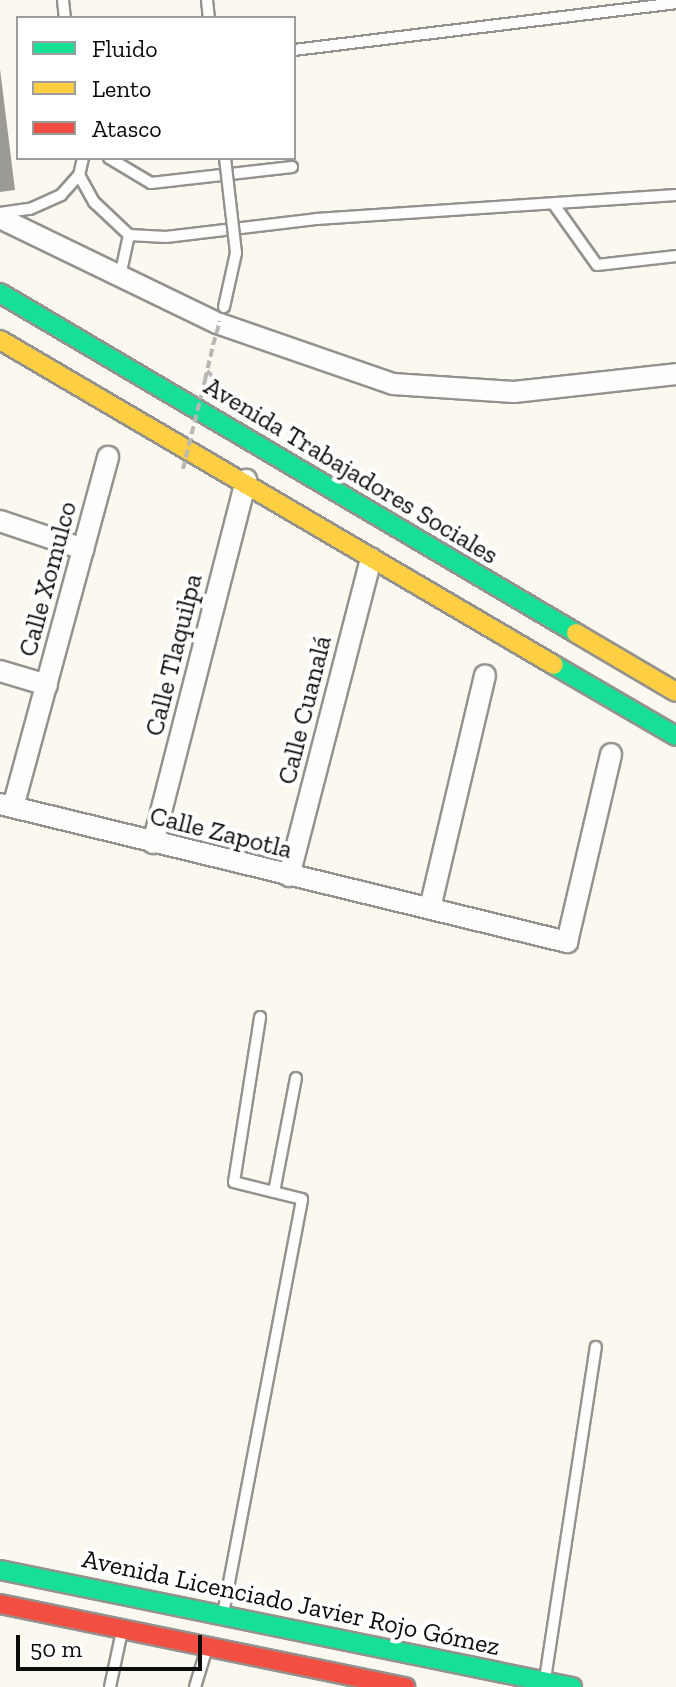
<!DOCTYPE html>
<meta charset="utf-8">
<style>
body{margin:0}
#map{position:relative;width:676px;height:1687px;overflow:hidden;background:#faf8ef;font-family:"Zilla Slab",serif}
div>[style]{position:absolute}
.building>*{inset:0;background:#9c9a95}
.path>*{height:4px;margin-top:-2px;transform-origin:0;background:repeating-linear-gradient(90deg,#b7b7b5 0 8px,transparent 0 12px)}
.roads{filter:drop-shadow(2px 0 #93928e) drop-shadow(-2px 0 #93928e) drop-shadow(0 2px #93928e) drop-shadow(0 -2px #93928e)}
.lane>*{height:10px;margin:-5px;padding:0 5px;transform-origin:5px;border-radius:5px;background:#fefefd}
.street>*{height:20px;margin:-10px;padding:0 10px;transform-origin:10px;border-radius:10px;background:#fefefd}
.fast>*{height:18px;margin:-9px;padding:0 9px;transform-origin:9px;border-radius:9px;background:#16e098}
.slow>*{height:18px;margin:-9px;padding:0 9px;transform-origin:9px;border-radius:9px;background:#ffcf43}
.jam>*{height:18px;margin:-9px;padding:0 9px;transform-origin:9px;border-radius:9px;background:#f24e42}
.path-bridge>*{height:4px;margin-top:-2px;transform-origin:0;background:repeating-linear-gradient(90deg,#b7b7b5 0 8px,transparent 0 12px)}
.bridges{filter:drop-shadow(2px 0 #93928e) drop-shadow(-2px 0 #93928e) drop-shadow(0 2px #93928e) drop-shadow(0 -2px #93928e)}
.lane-bridge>*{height:10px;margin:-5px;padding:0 5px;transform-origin:5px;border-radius:5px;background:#fefefd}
span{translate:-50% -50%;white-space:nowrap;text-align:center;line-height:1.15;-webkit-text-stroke:8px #fff;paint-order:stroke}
.street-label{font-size:26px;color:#0b0b0b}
.legend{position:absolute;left:16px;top:16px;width:280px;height:144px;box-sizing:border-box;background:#fff;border:2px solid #9d9d9d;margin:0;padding:10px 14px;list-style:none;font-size:24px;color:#0b0b0b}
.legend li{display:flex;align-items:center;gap:16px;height:40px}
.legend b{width:40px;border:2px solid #9d9d9d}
.scale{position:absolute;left:16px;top:1635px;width:186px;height:36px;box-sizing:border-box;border:4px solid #0b0b0b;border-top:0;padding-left:10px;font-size:24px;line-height:28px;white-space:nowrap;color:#0b0b0b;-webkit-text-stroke:6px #fff;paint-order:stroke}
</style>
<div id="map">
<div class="building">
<div style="clip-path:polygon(0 69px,15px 190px,0 192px)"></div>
</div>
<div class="path">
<div style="left:207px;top:371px;width:52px;rotate:43.5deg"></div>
<div style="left:205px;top:380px;width:36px;rotate:-77deg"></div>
</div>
<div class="roads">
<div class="lane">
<div style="left:63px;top:0;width:18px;rotate:84deg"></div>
<div style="left:207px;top:0;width:18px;rotate:84deg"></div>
<div style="left:294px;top:50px;width:385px;rotate:-7deg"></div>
<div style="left:83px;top:158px;width:17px;rotate:103deg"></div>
<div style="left:79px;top:175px;width:31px;rotate:61deg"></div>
<div style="left:94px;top:202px;width:48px;rotate:43.3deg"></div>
<div style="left:129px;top:235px;width:42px;rotate:102.4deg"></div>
<div style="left:109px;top:158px;width:49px;rotate:30.8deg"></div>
<div style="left:151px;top:183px;width:142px;rotate:-6.5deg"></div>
<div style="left:555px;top:206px;width:72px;rotate:54.6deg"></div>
<div style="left:597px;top:265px;width:80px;rotate:-6.5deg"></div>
<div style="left:0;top:213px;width:30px;rotate:-8deg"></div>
<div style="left:30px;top:209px;width:34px;rotate:-24deg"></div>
<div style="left:61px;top:195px;width:27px;rotate:-48deg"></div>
<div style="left:129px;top:235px;width:37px;rotate:3deg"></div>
<div style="left:166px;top:237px;width:151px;rotate:-6.8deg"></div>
<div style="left:316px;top:219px;width:361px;rotate:-3.8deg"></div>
<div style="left:274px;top:1192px;width:116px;rotate:-79.1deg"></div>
<div style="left:223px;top:1614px;width:422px;rotate:-79.2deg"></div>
<div style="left:302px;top:1199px;width:70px;rotate:-166deg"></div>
<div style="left:234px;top:1182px;width:167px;rotate:-81deg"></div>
<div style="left:545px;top:1679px;width:336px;rotate:-81.3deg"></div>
<div style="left:110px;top:1687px;width:57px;rotate:-77.9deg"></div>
<div style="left:195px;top:1687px;width:38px;rotate:-73deg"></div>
</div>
<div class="street">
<div style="left:0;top:218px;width:241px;rotate:25.8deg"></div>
<div style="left:217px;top:323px;width:186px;rotate:19.1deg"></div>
<div style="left:393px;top:384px;width:121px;rotate:3.8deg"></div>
<div style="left:514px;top:392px;width:163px;rotate:-6.3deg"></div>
<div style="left:0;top:521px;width:88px;rotate:18.6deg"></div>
<div style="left:0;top:671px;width:49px;rotate:16.6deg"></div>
<div style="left:0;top:804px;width:584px;rotate:13.68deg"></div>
<div style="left:567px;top:942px;width:193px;rotate:-76.8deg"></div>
<div style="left:13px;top:807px;width:363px;rotate:-74.8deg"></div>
<div style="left:153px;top:843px;width:375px;rotate:-75.6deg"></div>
<div style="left:289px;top:876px;width:328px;rotate:-75.5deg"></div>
<div style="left:430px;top:908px;width:239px;rotate:-76.7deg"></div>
</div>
<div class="fast">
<div style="left:0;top:293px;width:669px;rotate:30.55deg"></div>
<div style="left:554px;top:665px;width:141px;rotate:30.2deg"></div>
<div style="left:0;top:1570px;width:584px;rotate:11.56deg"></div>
</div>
<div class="slow">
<div style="left:0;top:340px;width:642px;rotate:30.4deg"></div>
<div style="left:576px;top:633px;width:116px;rotate:30.5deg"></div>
</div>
<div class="jam">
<div style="left:0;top:1604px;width:414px;rotate:11.6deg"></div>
</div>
</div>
<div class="path-bridge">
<div style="left:213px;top:345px;width:25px;rotate:-74deg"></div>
<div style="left:183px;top:469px;width:92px;rotate:-76.1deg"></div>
</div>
<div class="bridges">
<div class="lane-bridge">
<div style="left:224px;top:307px;width:55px;rotate:-77.5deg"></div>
<div style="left:236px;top:253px;width:96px;rotate:-96.6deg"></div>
</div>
</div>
<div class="street-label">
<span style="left:351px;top:471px;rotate:31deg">Avenida Trabajadores Sociales</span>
<span style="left:48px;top:579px;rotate:-75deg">Calle Xomulco</span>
<span style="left:174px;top:655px;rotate:-76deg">Calle Tlaquilpa</span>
<span style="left:305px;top:710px;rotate:-76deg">Calle Cuanalá</span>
<span style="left:221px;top:833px;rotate:14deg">Calle Zapotla</span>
<span style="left:291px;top:1603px;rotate:12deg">Avenida Licenciado Javier Rojo Gómez</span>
</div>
<ul class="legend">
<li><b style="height:10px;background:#16e098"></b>Fluido</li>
<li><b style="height:10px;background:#ffcf43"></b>Lento</li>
<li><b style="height:10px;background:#f24e42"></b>Atasco</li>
</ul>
<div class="scale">50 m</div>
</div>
